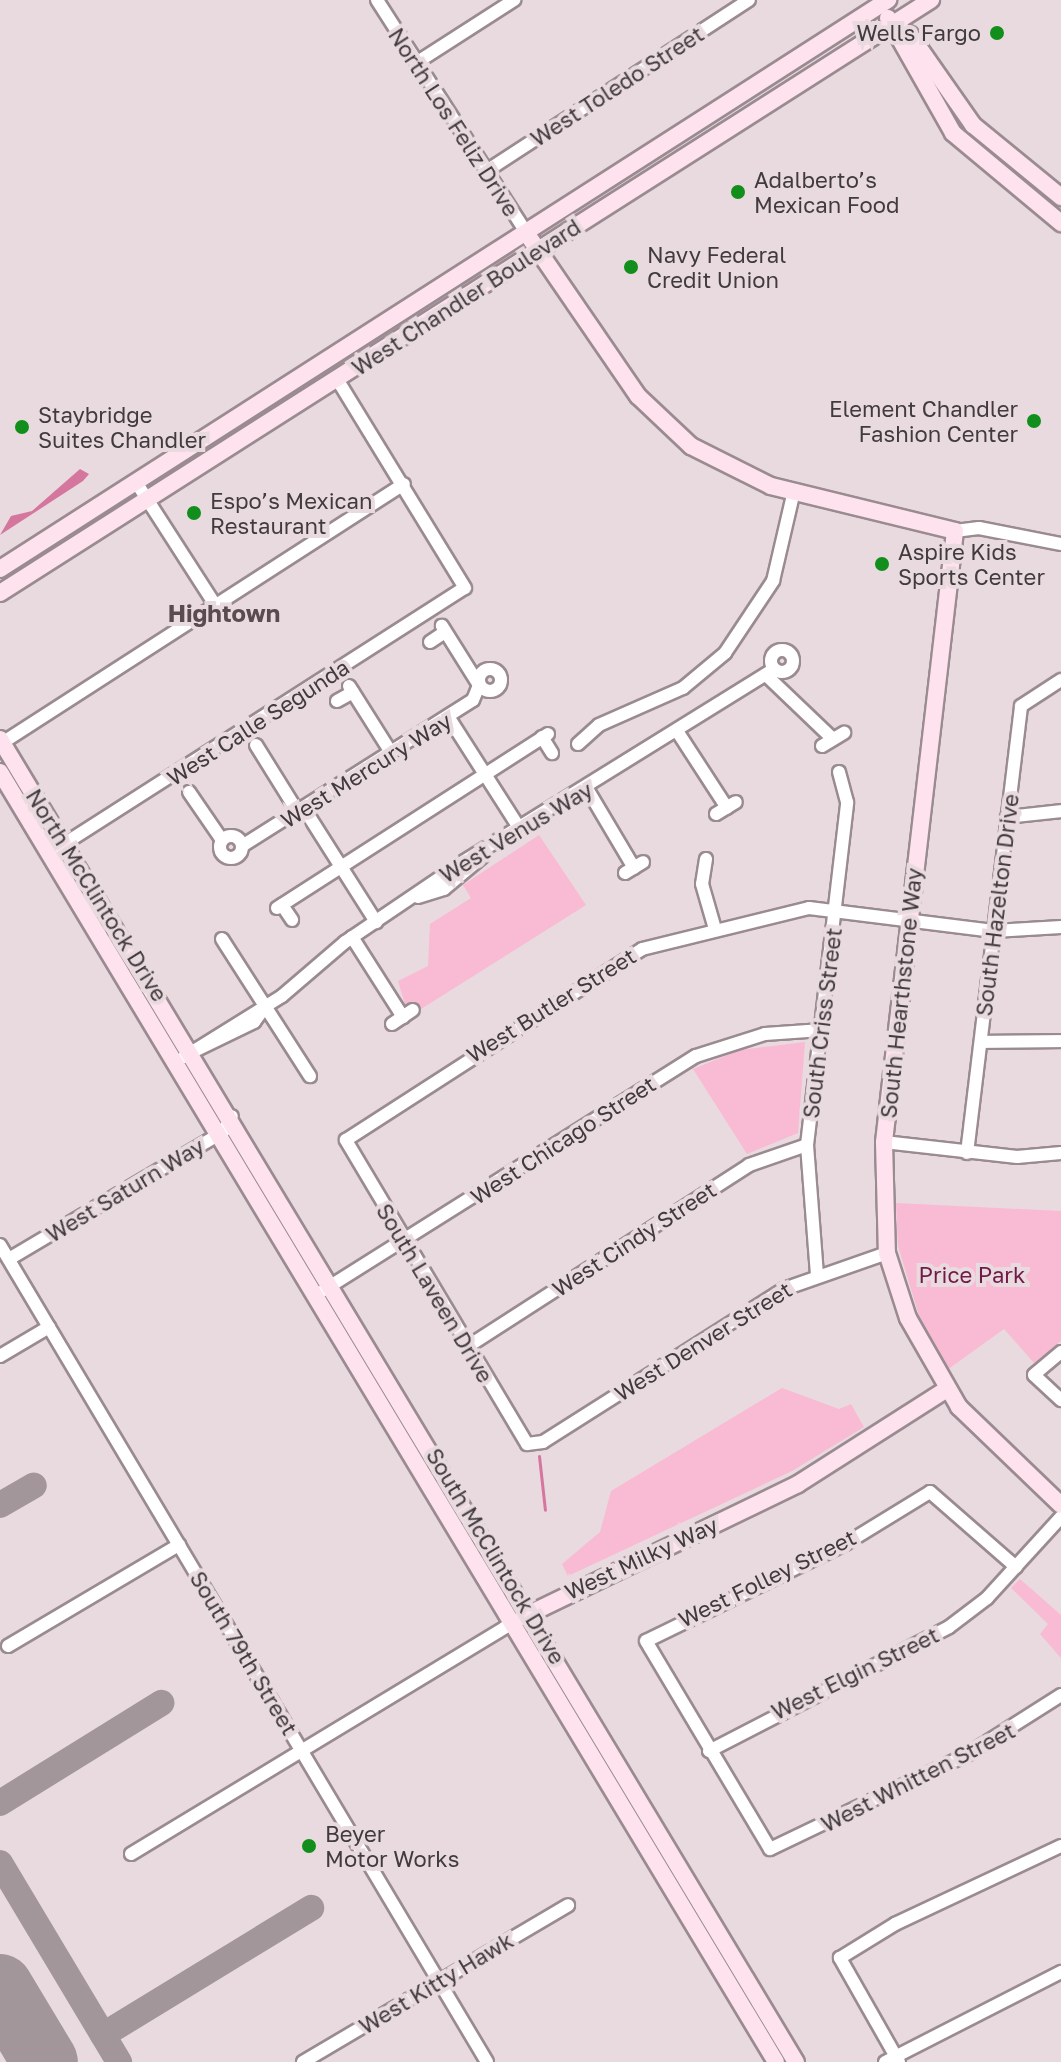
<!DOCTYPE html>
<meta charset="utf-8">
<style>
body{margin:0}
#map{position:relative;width:1061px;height:2062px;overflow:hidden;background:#e9dadf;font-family:"Golos Text",sans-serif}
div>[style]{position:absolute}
.green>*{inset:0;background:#f9bad3}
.water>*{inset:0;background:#d5769f}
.stream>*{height:3px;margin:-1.5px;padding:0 1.5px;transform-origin:1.5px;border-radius:1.5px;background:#d5769f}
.taxiway>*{height:26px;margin:-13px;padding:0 13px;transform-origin:13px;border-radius:13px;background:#a2969a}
.runway>*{height:66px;margin:-33px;padding:0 33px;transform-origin:33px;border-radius:33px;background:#a2969a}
.roads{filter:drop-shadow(2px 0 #9a8b91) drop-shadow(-2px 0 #9a8b91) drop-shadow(0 2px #9a8b91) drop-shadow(0 -2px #9a8b91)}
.street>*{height:12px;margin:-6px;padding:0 6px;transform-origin:6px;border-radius:6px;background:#fff}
.street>.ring{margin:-6px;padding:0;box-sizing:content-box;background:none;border:12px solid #fff;border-radius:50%}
.secondary>*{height:16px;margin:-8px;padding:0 8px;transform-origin:8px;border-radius:8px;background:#fee3ee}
.dots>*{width:22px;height:22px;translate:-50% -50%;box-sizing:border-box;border:4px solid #e9dadf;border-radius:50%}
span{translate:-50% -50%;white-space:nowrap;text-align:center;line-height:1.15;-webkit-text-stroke:8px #e9dadf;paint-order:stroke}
.poi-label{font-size:22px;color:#413b3d}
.right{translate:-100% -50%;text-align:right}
.left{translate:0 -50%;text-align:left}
.street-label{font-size:22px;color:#413b3d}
.park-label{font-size:22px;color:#701a46}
.neighbourhood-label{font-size:24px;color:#594c51;font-weight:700}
</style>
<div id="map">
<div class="green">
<div style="clip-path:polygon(539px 835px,586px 905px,421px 1009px,415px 1002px,406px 1008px,398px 981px,428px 966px,430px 924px,471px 898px,463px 885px)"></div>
<div style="clip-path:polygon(805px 1042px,798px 1133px,747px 1154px,693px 1069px,740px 1050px)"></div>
<div style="clip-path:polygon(896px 1203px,1061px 1211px,1061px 1341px,1034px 1363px,1004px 1329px,947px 1370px,920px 1319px,898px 1246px)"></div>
<div style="clip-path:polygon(782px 1388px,839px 1409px,851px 1404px,864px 1427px,792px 1471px,568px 1576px,562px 1564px,600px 1532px,611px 1491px)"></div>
<div style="clip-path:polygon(1020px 1579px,1061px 1615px,1061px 1658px,1040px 1634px,1048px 1624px,1011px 1588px)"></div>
</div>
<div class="water">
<div style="clip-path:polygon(80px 469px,89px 474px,83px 481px,0 535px,11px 516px,32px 511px)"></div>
</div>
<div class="stream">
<div style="left:539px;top:1456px;width:54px;rotate:83.7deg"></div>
</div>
<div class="taxiway">
<div style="left:0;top:1505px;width:39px;rotate:-30deg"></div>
<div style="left:0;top:1803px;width:190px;rotate:-31.8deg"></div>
<div style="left:0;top:1863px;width:232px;rotate:59.1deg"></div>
<div style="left:103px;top:2035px;width:244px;rotate:-31.4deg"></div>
</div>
<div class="runway">
<div style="left:0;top:1987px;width:87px;rotate:59deg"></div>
</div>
<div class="roads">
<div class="street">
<div style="left:377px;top:0;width:278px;rotate:57.3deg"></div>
<div style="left:416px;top:63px;width:117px;rotate:-32.7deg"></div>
<div style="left:485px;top:172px;width:315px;rotate:-33.1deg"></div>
<div style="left:136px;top:482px;width:148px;rotate:57.2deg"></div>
<div style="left:955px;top:531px;width:24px;rotate:-7deg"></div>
<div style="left:979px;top:528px;width:84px;rotate:11deg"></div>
<div style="left:430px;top:642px;width:18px;rotate:-34deg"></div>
<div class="ring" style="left:771px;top:650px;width:10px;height:10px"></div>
<div class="ring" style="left:479px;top:669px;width:10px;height:10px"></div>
<div style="left:767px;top:676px;width:91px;rotate:43.7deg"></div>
<div style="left:349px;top:686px;width:80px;rotate:57.7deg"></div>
<div style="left:337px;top:701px;width:18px;rotate:-29deg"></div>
<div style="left:449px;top:718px;width:132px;rotate:57.4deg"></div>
<div style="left:679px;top:734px;width:88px;rotate:57deg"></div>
<div style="left:542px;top:737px;width:19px;rotate:58deg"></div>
<div style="left:2px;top:743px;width:478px;rotate:-32.8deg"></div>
<div style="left:578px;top:744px;width:28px;rotate:-42deg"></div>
<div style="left:599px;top:725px;width:92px;rotate:-23.8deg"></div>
<div style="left:683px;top:688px;width:55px;rotate:-39.8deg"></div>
<div style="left:725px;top:653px;width:87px;rotate:-56.3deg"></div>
<div style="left:773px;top:581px;width:92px;rotate:-76.9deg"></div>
<div style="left:256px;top:745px;width:81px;rotate:58.1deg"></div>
<div style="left:822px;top:746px;width:26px;rotate:-31deg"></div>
<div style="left:586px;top:787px;width:94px;rotate:59.3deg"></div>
<div style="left:189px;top:792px;width:58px;rotate:55.5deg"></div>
<div style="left:305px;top:810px;width:133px;rotate:57.6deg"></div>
<div style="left:716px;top:814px;width:23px;rotate:-31deg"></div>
<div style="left:1007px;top:817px;width:54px;rotate:-6.3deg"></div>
<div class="ring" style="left:220px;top:836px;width:10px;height:10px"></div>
<div style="left:242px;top:846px;width:273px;rotate:-32.3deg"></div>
<div style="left:473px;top:700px;width:16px;rotate:-68deg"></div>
<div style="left:479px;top:685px;width:70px;rotate:-122.1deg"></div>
<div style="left:50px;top:853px;width:492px;rotate:-32.6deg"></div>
<div style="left:465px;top:588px;width:245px;rotate:-121.5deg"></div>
<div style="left:706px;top:859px;width:25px;rotate:99deg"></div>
<div style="left:702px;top:884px;width:47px;rotate:73.9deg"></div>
<div style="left:625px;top:873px;width:21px;rotate:-31deg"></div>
<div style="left:418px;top:897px;width:27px;rotate:-17deg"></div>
<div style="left:444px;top:889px;width:50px;rotate:-40.1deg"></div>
<div style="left:282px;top:905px;width:18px;rotate:56deg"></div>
<div style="left:277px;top:908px;width:322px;rotate:-32.7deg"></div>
<div style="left:352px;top:937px;width:95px;rotate:57.5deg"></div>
<div style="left:222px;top:939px;width:163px;rotate:57.3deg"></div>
<div style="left:392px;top:1024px;width:25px;rotate:-34deg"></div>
<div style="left:981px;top:1042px;width:80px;rotate:-0.7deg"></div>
<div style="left:194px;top:1051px;width:67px;rotate:-25.8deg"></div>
<div style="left:254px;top:1022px;width:19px;rotate:-54deg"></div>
<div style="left:184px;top:1057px;width:115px;rotate:-31.9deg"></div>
<div style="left:282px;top:996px;width:83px;rotate:-40.6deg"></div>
<div style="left:345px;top:942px;width:143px;rotate:-34.1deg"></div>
<div style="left:463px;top:862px;width:366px;rotate:-31.8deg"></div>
<div style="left:884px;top:1142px;width:134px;rotate:6.4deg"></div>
<div style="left:1017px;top:1157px;width:44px;rotate:-5.2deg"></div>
<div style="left:967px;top:1153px;width:450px;rotate:-83.1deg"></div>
<div style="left:1021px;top:706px;width:48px;rotate:-33deg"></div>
<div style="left:0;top:1245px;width:951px;rotate:59.2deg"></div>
<div style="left:887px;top:1253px;width:109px;rotate:160.7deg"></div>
<div style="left:784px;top:1289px;width:285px;rotate:147.6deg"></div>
<div style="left:543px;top:1442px;width:16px;rotate:173deg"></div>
<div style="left:527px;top:1444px;width:354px;rotate:-120.8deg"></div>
<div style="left:346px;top:1140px;width:352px;rotate:-32.8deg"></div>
<div style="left:642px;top:949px;width:172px;rotate:-13.8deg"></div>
<div style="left:809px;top:908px;width:186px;rotate:7.1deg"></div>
<div style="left:994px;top:931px;width:67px;rotate:-3.4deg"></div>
<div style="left:9px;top:1259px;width:249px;rotate:-30.7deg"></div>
<div style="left:223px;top:1132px;width:18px;rotate:-61deg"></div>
<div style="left:817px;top:1275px;width:130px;rotate:-94.4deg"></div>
<div style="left:807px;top:1145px;width:345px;rotate:-83.3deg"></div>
<div style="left:847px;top:802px;width:31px;rotate:-105deg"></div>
<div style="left:324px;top:1290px;width:439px;rotate:-32.2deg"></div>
<div style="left:696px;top:1056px;width:72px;rotate:-17.7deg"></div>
<div style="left:765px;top:1034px;width:57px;rotate:-4deg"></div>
<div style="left:467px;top:1347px;width:336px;rotate:-32.8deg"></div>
<div style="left:749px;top:1165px;width:61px;rotate:-19deg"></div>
<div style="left:1061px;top:1352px;width:35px;rotate:140deg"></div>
<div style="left:1034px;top:1375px;width:37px;rotate:43deg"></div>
<div style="left:0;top:1356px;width:57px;rotate:-30.6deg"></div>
<div style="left:1016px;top:1567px;width:114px;rotate:-138.9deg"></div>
<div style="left:930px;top:1492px;width:100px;rotate:148.5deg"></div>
<div style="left:845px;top:1544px;width:221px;rotate:154deg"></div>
<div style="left:646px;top:1641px;width:242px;rotate:59.2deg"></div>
<div style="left:770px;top:1849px;width:220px;rotate:-25.6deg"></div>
<div style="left:968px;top:1754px;width:110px;rotate:-32.4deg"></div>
<div style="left:8px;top:1646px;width:199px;rotate:-30.6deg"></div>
<div style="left:709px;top:1751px;width:270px;rotate:-27.3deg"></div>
<div style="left:949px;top:1627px;width:48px;rotate:-37.3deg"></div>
<div style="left:987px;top:1598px;width:110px;rotate:-47.6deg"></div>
<div style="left:131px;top:1854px;width:448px;rotate:-31.2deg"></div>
<div style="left:303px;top:2062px;width:308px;rotate:-30.6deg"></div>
<div style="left:885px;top:2062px;width:198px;rotate:-27.1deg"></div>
<div style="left:899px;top:2062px;width:120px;rotate:-119.6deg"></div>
<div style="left:840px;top:1958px;width:65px;rotate:-31.7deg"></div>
<div style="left:895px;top:1924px;width:183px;rotate:-25.2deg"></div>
</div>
<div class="secondary">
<div style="left:888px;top:18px;width:132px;rotate:60.5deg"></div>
<div style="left:953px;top:133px;width:141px;rotate:39.8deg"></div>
<div style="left:892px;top:25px;width:21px;rotate:29deg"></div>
<div style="left:910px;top:35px;width:110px;rotate:55deg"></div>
<div style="left:973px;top:125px;width:114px;rotate:39.3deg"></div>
<div style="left:527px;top:234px;width:196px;rotate:55.6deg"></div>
<div style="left:638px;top:396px;width:73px;rotate:43.3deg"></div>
<div style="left:691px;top:446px;width:89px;rotate:26.6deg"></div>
<div style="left:771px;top:486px;width:189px;rotate:13.7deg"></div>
<div style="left:955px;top:531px;width:615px;rotate:96.63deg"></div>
<div style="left:884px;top:1142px;width:111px;rotate:88.5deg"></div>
<div style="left:887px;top:1253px;width:68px;rotate:72.1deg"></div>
<div style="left:908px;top:1318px;width:103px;rotate:60.2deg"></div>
<div style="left:959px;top:1407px;width:141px;rotate:43.9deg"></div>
<div style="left:0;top:569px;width:1055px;rotate:-32.65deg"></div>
<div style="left:0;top:593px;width:1104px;rotate:-32.5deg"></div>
<div style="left:0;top:739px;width:1544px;rotate:58.97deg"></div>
<div style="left:0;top:772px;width:1505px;rotate:58.97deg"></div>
<div style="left:523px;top:1617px;width:305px;rotate:-25.8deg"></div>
<div style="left:798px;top:1484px;width:177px;rotate:-32.5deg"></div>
</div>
</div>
<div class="dots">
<div style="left:997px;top:33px;background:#118e1b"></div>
<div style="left:738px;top:192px;background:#118e1b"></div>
<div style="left:631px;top:267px;background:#118e1b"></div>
<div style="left:1034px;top:421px;background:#118e1b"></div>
<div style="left:22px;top:427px;background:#118e1b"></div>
<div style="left:194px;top:513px;background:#118e1b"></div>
<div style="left:882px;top:564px;background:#118e1b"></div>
<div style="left:309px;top:1846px;background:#118e1b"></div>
</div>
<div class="poi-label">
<span class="right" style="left:981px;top:33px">Wells Fargo</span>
<span class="left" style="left:754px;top:192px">Adalberto’s<br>Mexican Food</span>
<span class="left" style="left:647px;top:267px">Navy Federal<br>Credit Union</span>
<span class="right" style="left:1018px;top:421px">Element Chandler<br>Fashion Center</span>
<span class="left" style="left:38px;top:427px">Staybridge<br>Suites Chandler</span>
<span class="left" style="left:210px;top:513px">Espo’s Mexican<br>Restaurant</span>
<span class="left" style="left:898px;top:564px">Aspire Kids<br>Sports Center</span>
<span class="left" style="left:325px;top:1846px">Beyer<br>Motor Works</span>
</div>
<div class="street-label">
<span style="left:617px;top:86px;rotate:-33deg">West Toledo Street</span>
<span style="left:454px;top:122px;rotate:57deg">North Los Feliz Drive</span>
<span style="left:466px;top:297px;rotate:-33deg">West Chandler Boulevard</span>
<span style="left:258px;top:722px;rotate:-33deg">West Calle Segunda</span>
<span style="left:366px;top:770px;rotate:-32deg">West Mercury Way</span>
<span style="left:516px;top:832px;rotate:-31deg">West Venus Way</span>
<span style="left:97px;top:895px;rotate:58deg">North McClintock Drive</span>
<span style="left:997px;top:905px;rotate:-83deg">South Hazelton Drive</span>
<span style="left:901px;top:993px;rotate:-84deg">South Hearthstone Way</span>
<span style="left:551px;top:1005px;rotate:-32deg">West Butler Street</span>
<span style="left:822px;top:1023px;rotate:-83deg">South Criss Street</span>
<span style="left:563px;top:1140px;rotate:-33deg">West Chicago Street</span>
<span style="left:125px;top:1190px;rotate:-31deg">West Saturn Way</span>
<span style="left:634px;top:1239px;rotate:-33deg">West Cindy Street</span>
<span style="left:435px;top:1293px;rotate:59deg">South Laveen Drive</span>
<span style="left:703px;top:1341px;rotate:-32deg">West Denver Street</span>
<span style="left:496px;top:1556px;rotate:59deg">South McClintock Drive</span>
<span style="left:641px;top:1558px;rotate:-25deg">West Milky Way</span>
<span style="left:767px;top:1578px;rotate:-26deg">West Folley Street</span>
<span style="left:244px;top:1653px;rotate:59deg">South 79th Street</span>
<span style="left:855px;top:1673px;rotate:-26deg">West Elgin Street</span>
<span style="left:918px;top:1777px;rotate:-27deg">West Whitten Street</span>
<span style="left:436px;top:1983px;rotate:-31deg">West Kitty Hawk</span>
</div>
<div class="park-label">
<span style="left:972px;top:1275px">Price Park</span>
</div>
<div class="neighbourhood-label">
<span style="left:224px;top:613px">Hightown</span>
</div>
</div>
